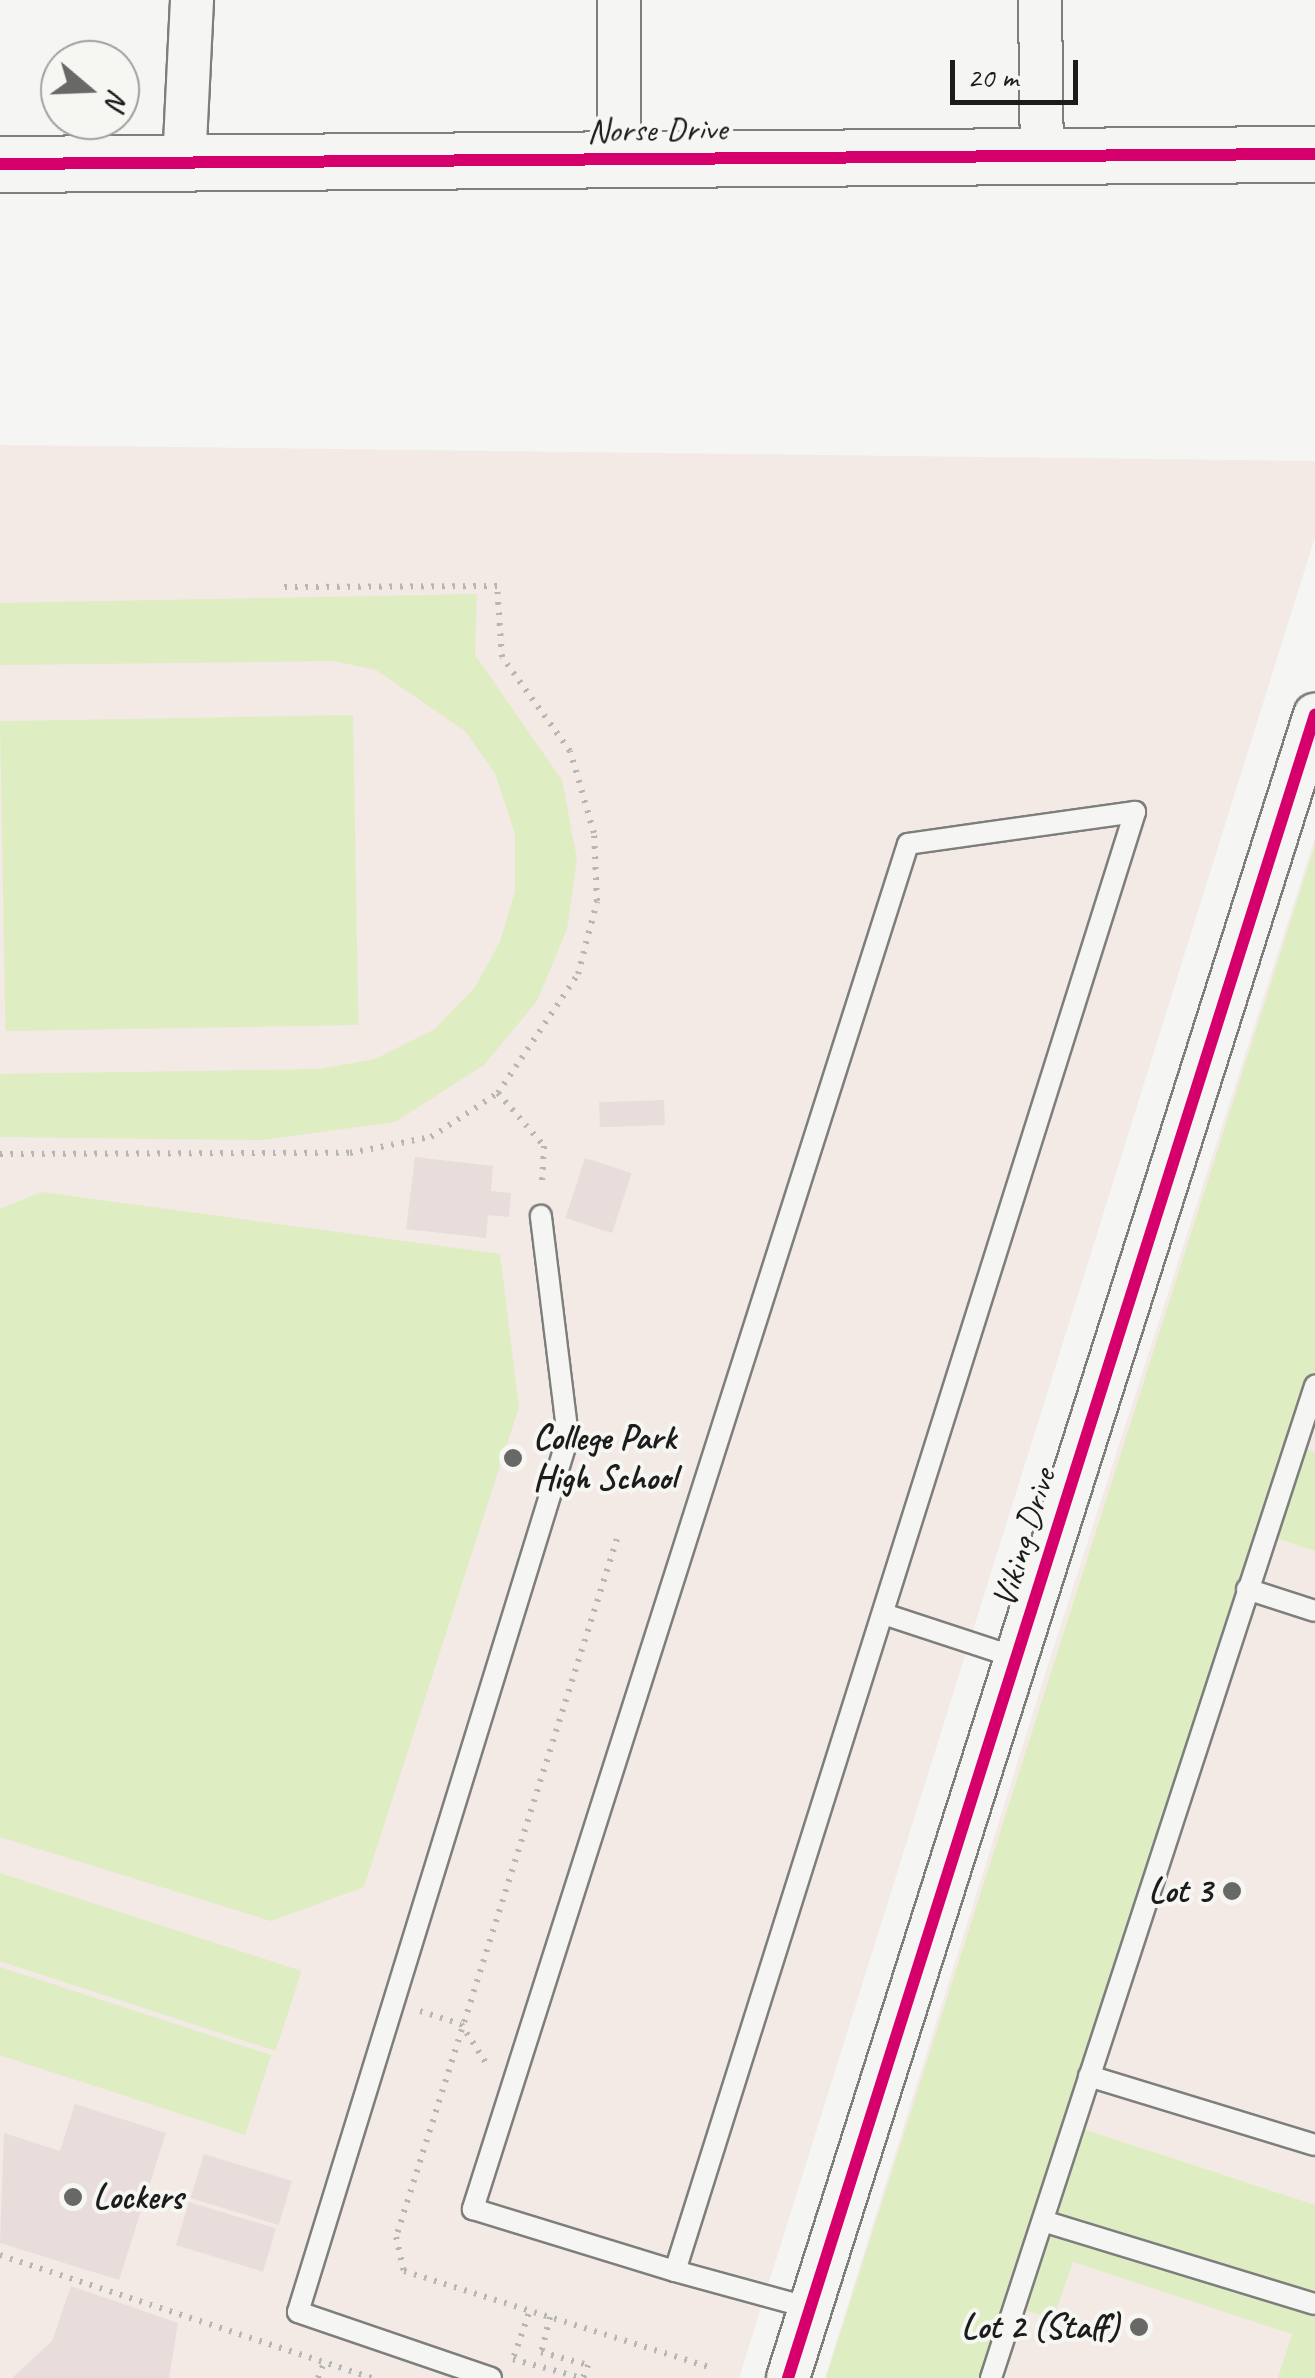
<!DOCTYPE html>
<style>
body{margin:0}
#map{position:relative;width:1315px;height:2378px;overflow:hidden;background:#f5f5f3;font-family:Caveat,sans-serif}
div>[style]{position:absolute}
.built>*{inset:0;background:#f3e9e5}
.green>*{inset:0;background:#dfedc3;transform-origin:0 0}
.building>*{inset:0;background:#e9dddb;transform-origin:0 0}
.path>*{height:6px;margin-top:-3px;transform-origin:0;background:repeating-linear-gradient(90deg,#b6b6b5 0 2.5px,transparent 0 10.5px)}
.roads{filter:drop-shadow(2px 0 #7e7e7d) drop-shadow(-2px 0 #7e7e7d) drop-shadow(0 2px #7e7e7d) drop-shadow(0 -2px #7e7e7d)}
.lane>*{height:20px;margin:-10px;padding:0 10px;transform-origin:10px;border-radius:10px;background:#f5f5f3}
.street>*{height:42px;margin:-21px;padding:0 21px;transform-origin:21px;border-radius:21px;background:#f5f5f3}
.secondary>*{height:55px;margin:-27.5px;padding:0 27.5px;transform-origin:27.5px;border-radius:27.5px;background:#f5f5f3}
.cycleway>*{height:12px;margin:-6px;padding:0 6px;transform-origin:6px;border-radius:6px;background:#d6006c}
.dots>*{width:28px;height:28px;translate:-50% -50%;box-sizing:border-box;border:5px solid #f6f6f2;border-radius:50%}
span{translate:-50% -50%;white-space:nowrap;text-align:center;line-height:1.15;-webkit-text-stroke:8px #f6f6f2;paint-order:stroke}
.street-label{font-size:35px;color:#1c1c1c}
.poi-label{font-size:35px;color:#1c1c1c;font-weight:700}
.left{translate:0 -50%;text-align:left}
.right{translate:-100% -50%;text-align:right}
.north{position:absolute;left:40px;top:40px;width:100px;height:100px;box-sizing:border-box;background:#f6f6f2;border:2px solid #9f9f9c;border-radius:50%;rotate:109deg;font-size:28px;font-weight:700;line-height:40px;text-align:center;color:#1c1c1c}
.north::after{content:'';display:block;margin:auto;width:35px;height:45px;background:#686867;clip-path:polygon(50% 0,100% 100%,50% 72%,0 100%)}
.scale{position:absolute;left:950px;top:60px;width:128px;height:45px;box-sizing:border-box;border:5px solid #1c1c1c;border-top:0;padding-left:12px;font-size:30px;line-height:35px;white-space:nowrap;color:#1c1c1c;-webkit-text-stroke:8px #f6f6f2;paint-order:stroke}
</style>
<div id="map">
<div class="built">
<div style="clip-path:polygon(0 445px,1315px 461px,1315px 537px,739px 2378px,0 2378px)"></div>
<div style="clip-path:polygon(1315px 838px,1315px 2378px,825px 2378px,1048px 1665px)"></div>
</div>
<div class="green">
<div style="clip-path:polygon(477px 594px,475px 655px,562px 780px,577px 859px,567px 929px,537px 1001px,484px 1065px,395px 1122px,262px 1140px,0 1137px,0 1074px,320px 1069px,375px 1059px,435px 1029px,475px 987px,500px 942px,515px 891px,515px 834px,495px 773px,465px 731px,376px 670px,333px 661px,0 665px,0 603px)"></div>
<div style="left:353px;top:715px;width:310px;height:353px;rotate:89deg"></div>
<div style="clip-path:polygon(1315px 845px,1315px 1386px,1297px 1446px,1315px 1452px,1315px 1551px,1267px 1535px,1074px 2126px,1315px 2205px,1315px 2378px,1278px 2378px,1292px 2334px,1073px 2262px,1053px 2319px,1015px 2307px,991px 2378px,826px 2378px)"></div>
<div style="clip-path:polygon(41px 1192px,500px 1254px,519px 1407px,364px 1887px,271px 1921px,0 1837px,0 1209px)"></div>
<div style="left:0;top:1873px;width:317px;height:84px;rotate:18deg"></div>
<div style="left:0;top:1967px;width:285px;height:84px;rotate:18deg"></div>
</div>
<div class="building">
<div style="left:664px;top:1100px;width:25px;height:65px;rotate:88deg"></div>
<div style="clip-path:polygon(415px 1157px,493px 1166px,491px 1191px,511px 1193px,509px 1217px,488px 1215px,486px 1238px,406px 1229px)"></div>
<div style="left:585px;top:1158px;width:49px;height:63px;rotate:18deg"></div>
<div style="clip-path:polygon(75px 2104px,166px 2133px,119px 2280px,0 2243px,4px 2133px,60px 2151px)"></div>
<div style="left:204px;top:2154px;width:92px;height:46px;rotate:17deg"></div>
<div style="left:189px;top:2202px;width:91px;height:45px;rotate:17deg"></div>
<div style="clip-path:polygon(71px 2286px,178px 2323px,169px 2378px,12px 2378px,52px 2341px)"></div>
</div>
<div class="path">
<div style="left:498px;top:1093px;width:70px;rotate:49deg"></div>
<div style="left:544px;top:1146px;width:39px;rotate:93deg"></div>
<div style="left:0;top:1154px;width:350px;rotate:-0.2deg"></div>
<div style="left:350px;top:1153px;width:83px;rotate:-11.2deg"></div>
<div style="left:431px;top:1137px;width:80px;rotate:-33.3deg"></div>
<div style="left:498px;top:1093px;width:143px;rotate:-56.1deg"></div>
<div style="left:578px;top:974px;width:75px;rotate:-75.4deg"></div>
<div style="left:597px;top:901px;width:68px;rotate:-92.5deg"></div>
<div style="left:594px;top:833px;width:85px;rotate:-106.3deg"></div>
<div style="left:570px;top:751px;width:116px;rotate:-125.9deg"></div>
<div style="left:502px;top:657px;width:71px;rotate:-94deg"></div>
<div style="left:497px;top:586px;width:213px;rotate:179.7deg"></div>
<div style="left:617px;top:1539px;width:732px;rotate:107.57deg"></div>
<div style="left:396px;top:2237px;width:35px;rotate:77deg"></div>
<div style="left:404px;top:2271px;width:320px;rotate:17.5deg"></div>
<div style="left:420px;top:2011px;width:43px;rotate:17.6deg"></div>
<div style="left:461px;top:2024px;width:50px;rotate:57.3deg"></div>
<div style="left:0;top:2255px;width:393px;rotate:18.3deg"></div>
<div style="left:550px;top:2317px;width:36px;rotate:104deg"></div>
<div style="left:541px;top:2352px;width:49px;rotate:15.5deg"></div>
<div style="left:588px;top:2365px;width:14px;rotate:111deg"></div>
<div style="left:514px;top:2356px;width:49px;rotate:-70.8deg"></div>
<div style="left:513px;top:2359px;width:71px;rotate:15.6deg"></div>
<div style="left:318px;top:2378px;width:17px;rotate:-69deg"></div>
</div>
<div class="roads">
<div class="lane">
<div style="left:1247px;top:1589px;width:71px;rotate:17.9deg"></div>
<div style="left:884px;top:1614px;width:141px;rotate:18.2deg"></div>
<div style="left:1089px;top:2076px;width:236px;rotate:17deg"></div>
<div style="left:1043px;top:2221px;width:284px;rotate:17deg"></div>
<div style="left:675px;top:2271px;width:1530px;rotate:-72.5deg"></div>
<div style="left:1135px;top:812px;width:229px;rotate:172deg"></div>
<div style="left:908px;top:844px;width:1433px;rotate:107.68deg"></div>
<div style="left:473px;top:2209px;width:211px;rotate:17.1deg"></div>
<div style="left:675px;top:2271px;width:140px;rotate:15.3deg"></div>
<div style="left:491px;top:2378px;width:204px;rotate:-161.1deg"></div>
<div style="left:298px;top:2312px;width:916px;rotate:-72.85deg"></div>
<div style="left:568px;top:1437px;width:223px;rotate:-97deg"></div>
<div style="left:991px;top:2378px;width:1044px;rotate:-71.91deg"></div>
</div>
<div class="street">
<div style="left:1040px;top:0;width:156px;rotate:89.3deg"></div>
<div style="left:619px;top:161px;width:161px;rotate:-90deg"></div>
<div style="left:184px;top:164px;width:164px;rotate:-87.2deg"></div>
<div style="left:788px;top:2378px;width:1745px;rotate:-72.42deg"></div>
</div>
<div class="secondary">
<div style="left:0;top:164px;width:1315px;rotate:-0.44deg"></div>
</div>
</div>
<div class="cycleway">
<div style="left:0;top:164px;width:1315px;rotate:-0.44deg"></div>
<div style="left:788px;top:2378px;width:1745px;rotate:-72.42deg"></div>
</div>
<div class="dots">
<div style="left:513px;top:1458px;background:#686867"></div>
<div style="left:1232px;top:1891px;background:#686867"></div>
<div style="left:73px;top:2197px;background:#686867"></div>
<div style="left:1139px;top:2327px;background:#686867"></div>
</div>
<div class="street-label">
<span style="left:657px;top:130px;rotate:-1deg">Norse Drive</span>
<span style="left:1024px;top:1538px;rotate:-73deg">Viking Drive</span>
</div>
<div class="poi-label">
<span class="left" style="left:533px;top:1458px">College Park<br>High School</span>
<span class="right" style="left:1212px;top:1891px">Lot 3</span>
<span class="left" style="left:93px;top:2197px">Lockers</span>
<span class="right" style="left:1119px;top:2327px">Lot 2 (Staff)</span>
</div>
<div class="north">N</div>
<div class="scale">20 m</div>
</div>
